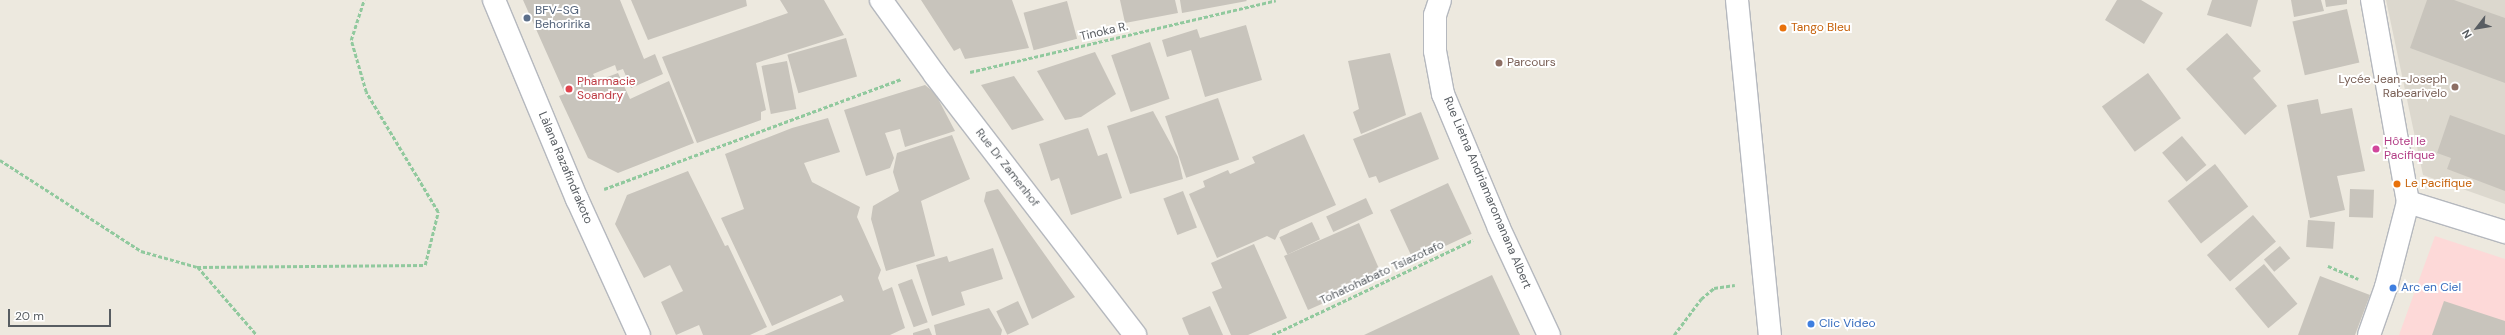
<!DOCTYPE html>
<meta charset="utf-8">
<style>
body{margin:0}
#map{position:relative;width:2505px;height:335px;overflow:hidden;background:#ede9df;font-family:"DM Sans",sans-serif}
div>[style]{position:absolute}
.education>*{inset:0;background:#dcd8ce}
.medical>*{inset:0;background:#fdd9d8}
.building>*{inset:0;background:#c8c4bc;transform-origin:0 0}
.path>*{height:2.5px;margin-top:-1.25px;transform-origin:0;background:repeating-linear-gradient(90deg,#91c99e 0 4px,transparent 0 6px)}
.roads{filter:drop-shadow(1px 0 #b5b8be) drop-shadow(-1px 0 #b5b8be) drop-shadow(0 1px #b5b8be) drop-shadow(0 -1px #b5b8be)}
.minor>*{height:22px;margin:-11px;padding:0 11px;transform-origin:11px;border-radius:11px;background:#fff}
.tertiary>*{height:22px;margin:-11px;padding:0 11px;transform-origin:11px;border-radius:11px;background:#fff}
.secondary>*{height:22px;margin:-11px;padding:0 11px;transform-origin:11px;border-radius:11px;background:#fff}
.dots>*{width:11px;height:11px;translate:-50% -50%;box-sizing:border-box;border:2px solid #fff;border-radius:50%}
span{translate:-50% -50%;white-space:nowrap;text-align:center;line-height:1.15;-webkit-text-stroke:4px #fff;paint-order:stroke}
.service-label{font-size:12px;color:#4e5e75}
.left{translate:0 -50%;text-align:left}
.food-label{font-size:12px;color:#c56008}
.street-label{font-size:12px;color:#585d62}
.education-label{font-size:12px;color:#785e54}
.right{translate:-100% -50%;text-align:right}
.health-label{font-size:12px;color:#be3a42}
.hotel-label{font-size:12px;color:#b23c85}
.shop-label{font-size:12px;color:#366cbe}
.north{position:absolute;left:2457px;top:8px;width:40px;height:40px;-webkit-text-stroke:3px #fff;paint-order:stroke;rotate:239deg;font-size:11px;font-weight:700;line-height:16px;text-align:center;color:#585d62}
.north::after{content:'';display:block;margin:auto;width:14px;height:18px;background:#585d62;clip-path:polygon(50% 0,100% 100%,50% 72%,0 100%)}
.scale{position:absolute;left:8px;top:309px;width:103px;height:18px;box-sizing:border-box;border:2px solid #585d62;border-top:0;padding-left:5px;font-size:12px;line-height:14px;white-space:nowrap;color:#585d62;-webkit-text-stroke:3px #fff;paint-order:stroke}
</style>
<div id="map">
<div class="education">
<div style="clip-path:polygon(2386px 0,2505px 0,2505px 204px,2423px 175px)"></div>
</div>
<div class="medical">
<div style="clip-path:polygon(2435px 236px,2505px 259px,2505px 335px,2399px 335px)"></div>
</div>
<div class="building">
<div style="clip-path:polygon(523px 0,620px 0,644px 59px,655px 54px,663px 74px,631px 88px,623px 69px,617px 71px,615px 65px,593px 74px,597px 81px,618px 73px,630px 99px,669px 81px,694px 143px,618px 173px,588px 158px,559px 96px,565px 94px)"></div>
<div style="clip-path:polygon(631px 0,746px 0,747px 6px,648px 40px)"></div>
<div style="clip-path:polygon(780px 0,824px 0,844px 35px,756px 63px,766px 110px,761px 112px,761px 120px,697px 143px,662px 57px,788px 13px)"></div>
<div style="clip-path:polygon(921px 0,1012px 0,1029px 48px,965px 59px,960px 48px,954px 51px)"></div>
<div style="clip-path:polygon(1120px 0,1175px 0,1178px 13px,1125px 23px)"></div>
<div style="clip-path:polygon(1180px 0,1246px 0,1247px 1px,1182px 13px)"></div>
<div style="clip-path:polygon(2117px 0,2141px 0,2163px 13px,2144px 44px,2105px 20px)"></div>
<div style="clip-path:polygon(2212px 0,2258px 0,2251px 27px,2207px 15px)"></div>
<div style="clip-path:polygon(2291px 0,2321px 0,2324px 11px,2294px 17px)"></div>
<div style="clip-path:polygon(2325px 0,2347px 0,2347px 4px,2326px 7px)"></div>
<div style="clip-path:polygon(2427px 0,2454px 0,2505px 18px,2505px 83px,2410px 48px)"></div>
<div style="left:1067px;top:1px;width:39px;height:45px;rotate:75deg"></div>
<div style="left:2347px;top:9px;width:55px;height:56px;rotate:77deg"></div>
<div style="clip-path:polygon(1246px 25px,1262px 80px,1205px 97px,1191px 50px,1167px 57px,1162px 40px,1197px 29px,1200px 38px)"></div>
<div style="clip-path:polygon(2227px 33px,2261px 71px,2253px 78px,2277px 106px,2245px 135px,2186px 69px)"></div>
<div style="left:846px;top:38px;width:40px;height:61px;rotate:74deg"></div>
<div style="left:1150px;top:42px;width:60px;height:41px;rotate:71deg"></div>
<div style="clip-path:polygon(1095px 52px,1116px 94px,1081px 117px,1065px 120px,1037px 71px)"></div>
<div style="clip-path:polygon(1390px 53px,1406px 115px,1361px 134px,1353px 112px,1359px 109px,1348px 61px)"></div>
<div style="left:787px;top:61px;width:49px;height:26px;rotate:79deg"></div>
<div style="left:2148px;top:73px;width:56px;height:57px;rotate:54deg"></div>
<div style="clip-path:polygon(1014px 76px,1044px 120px,1012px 130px,981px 85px)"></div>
<div style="clip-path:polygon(925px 85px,935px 93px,955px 131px,905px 147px,900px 129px,885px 133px,894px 158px,890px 168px,866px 176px,844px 110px)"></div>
<div style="left:1218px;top:98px;width:65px;height:56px;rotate:71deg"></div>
<div style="clip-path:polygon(2318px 99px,2321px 114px,2352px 108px,2365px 171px,2337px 176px,2345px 210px,2310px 218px,2287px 105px)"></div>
<div style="clip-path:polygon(1153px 111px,1178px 157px,1183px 179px,1130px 194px,1107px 126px)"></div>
<div style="clip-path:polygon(1421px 112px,1439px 159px,1379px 183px,1376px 176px,1369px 178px,1353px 139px)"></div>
<div style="clip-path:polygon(2450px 115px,2505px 135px,2505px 191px,2447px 169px,2451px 158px,2437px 153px)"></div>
<div style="clip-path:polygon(828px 118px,840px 152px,804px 163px,812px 182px,860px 207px,857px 217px,881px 270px,878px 278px,883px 291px,892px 287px,905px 328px,890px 335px,764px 335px,844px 301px,841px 295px,772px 326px,721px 218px,744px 209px,725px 154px,792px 128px)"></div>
<div style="clip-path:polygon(1088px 128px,1098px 156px,1107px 153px,1122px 198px,1071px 215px,1059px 178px,1051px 181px,1039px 144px)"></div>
<div style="clip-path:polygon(1304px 134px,1336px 205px,1280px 230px,1275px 240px,1267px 236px,1217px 258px,1189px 194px,1205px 187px,1203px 181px,1228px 170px,1230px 174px,1255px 163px,1252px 157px)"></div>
<div style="clip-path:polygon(952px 135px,970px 179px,921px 201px,935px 256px,886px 271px,871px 219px,873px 206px,899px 191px,893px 172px,897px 153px)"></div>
<div style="left:2182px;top:136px;width:38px;height:26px;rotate:50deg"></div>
<div style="left:2215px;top:164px;width:54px;height:60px;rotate:52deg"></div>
<div style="clip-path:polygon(688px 171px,725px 246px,728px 245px,767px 327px,750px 335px,703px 335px,699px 325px,676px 335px,661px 302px,683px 291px,670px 265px,644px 278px,615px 224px,627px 195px)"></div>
<div style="left:1448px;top:183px;width:56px;height:64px;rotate:65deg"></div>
<div style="clip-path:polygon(998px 189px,1075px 297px,1032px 319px,984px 201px,986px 192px)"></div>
<div style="left:2350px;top:189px;width:24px;height:28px;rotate:2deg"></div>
<div style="left:1183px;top:191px;width:39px;height:21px;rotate:69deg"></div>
<div style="left:1366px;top:198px;width:17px;height:44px;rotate:65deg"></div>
<div style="left:2253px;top:215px;width:35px;height:61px;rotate:49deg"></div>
<div style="left:2308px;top:220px;width:27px;height:27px;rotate:4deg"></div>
<div style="left:1312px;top:222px;width:19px;height:36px;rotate:65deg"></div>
<div style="clip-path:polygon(1359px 223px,1380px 271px,1348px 285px,1351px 291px,1308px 310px,1284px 256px)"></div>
<div style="clip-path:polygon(1254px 244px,1287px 318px,1248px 335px,1231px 335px,1212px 292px,1222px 288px,1211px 263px)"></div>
<div style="left:2280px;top:246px;width:16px;height:21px;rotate:50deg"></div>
<div style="clip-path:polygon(993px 248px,1003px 279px,961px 292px,965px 305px,932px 316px,916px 265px,947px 256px,949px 262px)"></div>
<div style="left:2264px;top:264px;width:52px;height:38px;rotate:50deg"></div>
<div style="clip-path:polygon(1492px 275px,1520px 335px,1364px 335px)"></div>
<div style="clip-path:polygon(2320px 276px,2370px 295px,2355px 335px,2298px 335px)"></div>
<div style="left:912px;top:279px;width:46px;height:15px;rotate:70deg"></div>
<div style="left:1018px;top:301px;width:26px;height:24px;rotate:65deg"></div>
<div style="clip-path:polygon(2444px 301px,2505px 321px,2505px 335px,2432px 335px)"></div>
<div style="clip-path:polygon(1210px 306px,1223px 335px,1189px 335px,1182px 318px)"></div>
<div style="clip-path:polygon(989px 308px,1002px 330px,1001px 335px,936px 335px,934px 325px)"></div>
<div style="clip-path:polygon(929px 328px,932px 335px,913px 335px,913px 333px)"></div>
</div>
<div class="path">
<div style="left:970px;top:72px;width:314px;rotate:-13.2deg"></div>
<div style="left:0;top:160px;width:168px;rotate:32.8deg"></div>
<div style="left:141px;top:251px;width:58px;rotate:15.9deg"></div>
<div style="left:197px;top:267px;width:228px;rotate:-0.5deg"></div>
<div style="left:425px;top:265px;width:55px;rotate:-76.2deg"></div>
<div style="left:438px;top:212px;width:140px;rotate:-121deg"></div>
<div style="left:366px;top:92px;width:54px;rotate:-106.1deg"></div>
<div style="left:351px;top:40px;width:42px;rotate:-72deg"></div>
<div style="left:604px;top:189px;width:317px;rotate:-20.3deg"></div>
<div style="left:2328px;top:266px;width:33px;rotate:23deg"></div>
<div style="left:198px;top:267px;width:90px;rotate:49.1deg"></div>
<div style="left:1272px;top:335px;width:222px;rotate:-25.3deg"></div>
<div style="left:1674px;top:335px;width:45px;rotate:-53.1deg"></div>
<div style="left:1701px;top:299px;width:17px;rotate:-40deg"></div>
<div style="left:1714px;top:288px;width:21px;rotate:-8deg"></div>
</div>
<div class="roads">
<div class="minor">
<div style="left:881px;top:0;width:92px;rotate:54.2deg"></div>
<div style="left:935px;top:75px;width:328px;rotate:52.4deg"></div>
<div style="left:1737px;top:0;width:337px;rotate:84.4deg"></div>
<div style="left:2408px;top:202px;width:102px;rotate:17.2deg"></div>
<div style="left:2369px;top:335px;width:51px;rotate:-70.5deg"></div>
<div style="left:2386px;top:287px;width:88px;rotate:-75.5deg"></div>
<div style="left:2408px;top:202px;width:205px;rotate:-100.1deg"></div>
</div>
<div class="tertiary">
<div style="left:1440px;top:0;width:16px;rotate:108deg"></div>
<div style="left:1435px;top:15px;width:36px;rotate:90deg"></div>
<div style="left:1435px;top:51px;width:44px;rotate:79.5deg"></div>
<div style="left:1443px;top:94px;width:145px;rotate:67.3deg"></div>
<div style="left:1499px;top:228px;width:118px;rotate:65deg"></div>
</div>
<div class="secondary">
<div style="left:494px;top:0;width:216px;rotate:67.4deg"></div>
<div style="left:577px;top:199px;width:149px;rotate:65.5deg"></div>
</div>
</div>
<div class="dots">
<div style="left:527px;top:18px;background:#5c6f8a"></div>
<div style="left:1783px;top:28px;background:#e8710a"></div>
<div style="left:1499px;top:63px;background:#8d6e63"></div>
<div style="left:2455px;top:87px;background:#8d6e63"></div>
<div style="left:569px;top:89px;background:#e0444e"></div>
<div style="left:2376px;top:149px;background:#d1479c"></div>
<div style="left:2397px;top:184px;background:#e8710a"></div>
<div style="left:2393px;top:288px;background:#3f7fe0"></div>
<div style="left:1811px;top:324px;background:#3f7fe0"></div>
</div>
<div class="service-label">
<span class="left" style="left:535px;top:18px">BFV-SG<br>Behoririka</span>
</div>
<div class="food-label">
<span class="left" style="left:1791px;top:28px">Tango Bleu</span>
<span class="left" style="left:2405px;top:184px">Le Pacifique</span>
</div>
<div class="street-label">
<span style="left:1104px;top:32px;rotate:-13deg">Tinoka R.</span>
<span style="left:565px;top:168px;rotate:67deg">Làlana Razafindrakoto</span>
<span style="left:1007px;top:168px;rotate:52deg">Rue Dr Zamenhof</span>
<span style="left:1487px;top:193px;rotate:67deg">Rue Lietna Andriamaromanana Albert</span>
<span style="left:1382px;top:273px;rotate:-25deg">Tohatohabato Tsiazotafo</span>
</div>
<div class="education-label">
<span class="left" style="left:1507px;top:63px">Parcours</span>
<span class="right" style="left:2447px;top:87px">Lycée Jean-Joseph<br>Rabearivelo</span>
</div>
<div class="health-label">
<span class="left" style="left:577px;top:89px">Pharmacie<br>Soandry</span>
</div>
<div class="hotel-label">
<span class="left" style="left:2384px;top:149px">Hôtel le<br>Pacifique</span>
</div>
<div class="shop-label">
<span class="left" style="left:2401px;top:288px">Arc en Ciel</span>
<span class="left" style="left:1819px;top:324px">Clic Video</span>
</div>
<div class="north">N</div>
<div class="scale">20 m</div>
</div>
